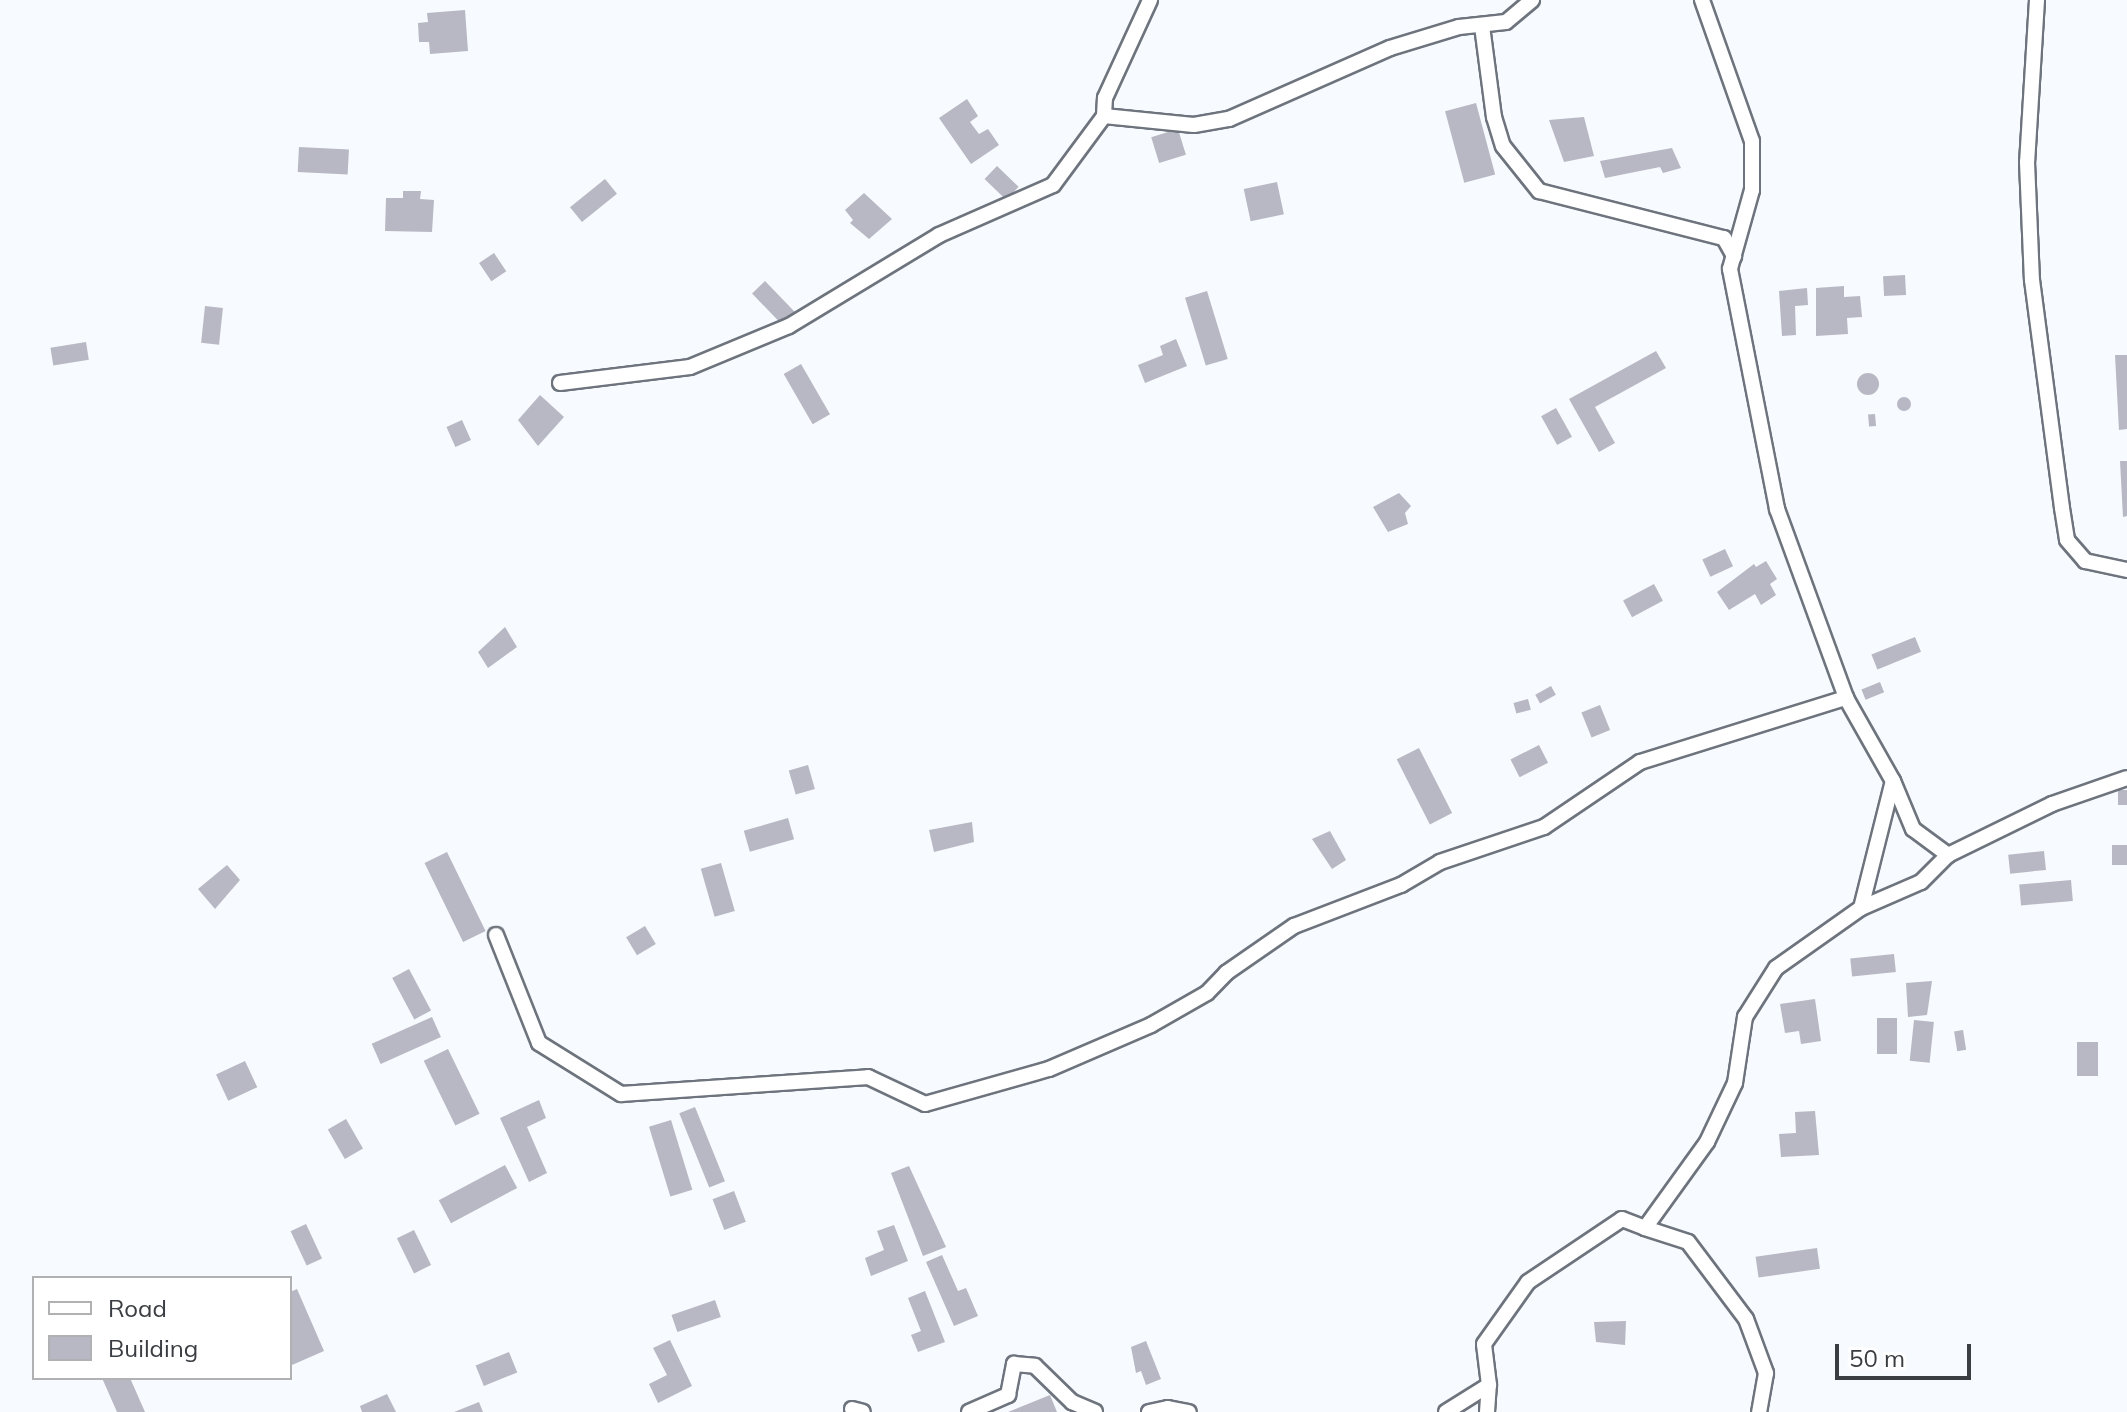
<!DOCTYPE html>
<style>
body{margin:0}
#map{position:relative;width:2127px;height:1412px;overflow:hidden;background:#f7fafe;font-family:Mulish,sans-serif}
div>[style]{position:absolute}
.building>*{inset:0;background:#b7b8c3;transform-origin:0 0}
.round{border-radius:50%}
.roads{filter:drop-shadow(2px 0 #6e747d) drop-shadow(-2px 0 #6e747d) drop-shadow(0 2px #6e747d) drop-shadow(0 -2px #6e747d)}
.minor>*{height:14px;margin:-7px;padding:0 7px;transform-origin:7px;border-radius:7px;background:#fff}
span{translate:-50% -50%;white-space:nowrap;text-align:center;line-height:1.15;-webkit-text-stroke:6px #fff;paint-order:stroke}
.legend{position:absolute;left:32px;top:1276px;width:260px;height:104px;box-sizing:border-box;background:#fff;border:2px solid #b0b1b3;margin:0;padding:10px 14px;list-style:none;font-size:24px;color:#3a3d41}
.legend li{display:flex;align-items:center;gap:16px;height:40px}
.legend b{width:40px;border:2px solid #b0b1b3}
.scale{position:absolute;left:1835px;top:1344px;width:136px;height:36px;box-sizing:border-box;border:4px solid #3a3d41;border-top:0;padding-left:10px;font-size:24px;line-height:28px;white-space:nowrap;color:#3a3d41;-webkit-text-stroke:6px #fff;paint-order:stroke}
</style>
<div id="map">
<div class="building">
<div style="clip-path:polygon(465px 10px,468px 51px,430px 54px,429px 42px,419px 42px,418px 23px,428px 22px,427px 13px)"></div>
<div style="clip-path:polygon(967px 99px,978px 116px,970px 122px,979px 134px,988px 129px,999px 145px,971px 164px,939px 118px)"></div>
<div style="left:1476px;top:103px;width:74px;height:32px;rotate:75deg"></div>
<div style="clip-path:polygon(1584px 117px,1594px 156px,1564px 162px,1549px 120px)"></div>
<div style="left:1178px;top:129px;width:27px;height:28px;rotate:73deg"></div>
<div style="left:299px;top:147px;width:50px;height:25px;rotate:3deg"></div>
<div style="clip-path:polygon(1672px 148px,1681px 168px,1663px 173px,1660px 167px,1605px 178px,1600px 161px)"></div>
<div style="left:997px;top:166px;width:30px;height:18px;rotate:44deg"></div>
<div style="left:605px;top:179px;width:19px;height:45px;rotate:51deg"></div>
<div style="left:1277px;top:182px;width:33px;height:34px;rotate:78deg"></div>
<div style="clip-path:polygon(403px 191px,421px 191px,420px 199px,434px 200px,432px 232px,385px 231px,386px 198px,403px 198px)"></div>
<div style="clip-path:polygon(864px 193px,892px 219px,869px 239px,850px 223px,853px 220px,845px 210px)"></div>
<div style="left:494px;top:253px;width:22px;height:18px;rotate:56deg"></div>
<div style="left:1905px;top:275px;width:20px;height:22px;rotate:87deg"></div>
<div style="left:765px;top:281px;width:43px;height:18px;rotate:46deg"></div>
<div style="clip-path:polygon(1844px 286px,1844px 297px,1860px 296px,1862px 317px,1847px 318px,1848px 334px,1816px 336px,1816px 288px)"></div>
<div style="clip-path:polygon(1807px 288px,1808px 305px,1795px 306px,1796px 335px,1782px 336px,1779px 291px)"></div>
<div style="left:1207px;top:291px;width:71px;height:23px;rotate:73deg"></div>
<div style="left:205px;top:306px;width:18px;height:37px;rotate:6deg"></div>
<div style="clip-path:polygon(1176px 339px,1187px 366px,1145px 383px,1138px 365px,1163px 355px,1160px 346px)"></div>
<div style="left:86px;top:342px;width:18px;height:36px;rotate:81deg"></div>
<div style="clip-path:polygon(1656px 351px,1666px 368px,1595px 407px,1615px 443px,1599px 452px,1569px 399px)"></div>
<div style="clip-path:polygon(2115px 355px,2127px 355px,2127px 429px,2119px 430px)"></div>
<div style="left:801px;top:364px;width:58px;height:20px;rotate:60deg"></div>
<div class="round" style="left:1857px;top:373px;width:22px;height:22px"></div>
<div style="clip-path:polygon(540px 395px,564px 417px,538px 446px,518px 420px)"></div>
<div class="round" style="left:1897px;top:397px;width:14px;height:14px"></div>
<div style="left:1556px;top:408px;width:33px;height:17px;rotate:61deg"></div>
<div style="left:1875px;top:414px;width:12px;height:7px;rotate:85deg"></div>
<div style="left:462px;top:420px;width:22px;height:17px;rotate:66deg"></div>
<div style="clip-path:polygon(2120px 461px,2127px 461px,2127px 516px,2123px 517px)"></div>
<div style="clip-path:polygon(1399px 493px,1411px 506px,1405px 513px,1408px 524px,1388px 532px,1373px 507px)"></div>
<div style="left:1725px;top:549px;width:19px;height:25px;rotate:65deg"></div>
<div style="clip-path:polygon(1766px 561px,1777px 579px,1770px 584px,1776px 595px,1761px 605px,1755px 594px,1729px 610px,1717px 592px,1754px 564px,1756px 567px)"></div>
<div style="left:1654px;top:584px;width:19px;height:35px;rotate:62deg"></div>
<div style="clip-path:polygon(505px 627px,517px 647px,488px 668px,478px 652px)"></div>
<div style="left:1915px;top:637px;width:16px;height:47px;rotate:68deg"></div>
<div style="left:1880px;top:682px;width:11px;height:20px;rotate:68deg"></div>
<div style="left:1551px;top:686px;width:10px;height:18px;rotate:61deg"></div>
<div style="left:1528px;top:699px;width:11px;height:15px;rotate:75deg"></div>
<div style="left:1600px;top:705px;width:27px;height:20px;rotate:68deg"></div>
<div style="left:1539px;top:745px;width:20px;height:32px;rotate:63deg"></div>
<div style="left:1419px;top:748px;width:73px;height:25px;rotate:63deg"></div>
<div style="left:808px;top:765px;width:25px;height:20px;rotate:74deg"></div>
<div style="left:2118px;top:790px;width:9px;height:15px"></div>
<div style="left:788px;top:818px;width:22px;height:46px;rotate:74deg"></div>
<div style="clip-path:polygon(972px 822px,974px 842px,934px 852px,929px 830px)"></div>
<div style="clip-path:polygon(1330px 831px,1346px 860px,1332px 869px,1312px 839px)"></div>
<div style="left:2112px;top:845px;width:15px;height:20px"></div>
<div style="left:2044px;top:851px;width:19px;height:36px;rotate:84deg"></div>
<div style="left:447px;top:852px;width:88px;height:25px;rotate:64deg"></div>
<div style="left:721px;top:863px;width:50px;height:21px;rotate:74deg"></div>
<div style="clip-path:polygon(227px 865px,240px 880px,215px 909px,198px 889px)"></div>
<div style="left:2071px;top:880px;width:21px;height:52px;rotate:85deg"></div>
<div style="left:645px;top:926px;width:21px;height:22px;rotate:59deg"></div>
<div style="left:1894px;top:954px;width:18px;height:44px;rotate:84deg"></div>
<div style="left:409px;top:969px;width:47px;height:19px;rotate:62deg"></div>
<div style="clip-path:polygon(1932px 981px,1927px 1015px,1908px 1017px,1906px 983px)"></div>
<div style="clip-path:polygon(1815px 999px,1821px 1041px,1801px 1044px,1799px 1031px,1785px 1033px,1780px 1004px)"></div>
<div style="left:432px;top:1017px;width:22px;height:66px;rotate:66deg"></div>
<div style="left:1877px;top:1018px;width:20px;height:36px"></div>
<div style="left:1914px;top:1020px;width:20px;height:41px;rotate:6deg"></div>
<div style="left:1963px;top:1030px;width:20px;height:9px;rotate:81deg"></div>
<div style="left:2077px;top:1042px;width:21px;height:34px"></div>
<div style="left:448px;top:1049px;width:72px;height:27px;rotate:64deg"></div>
<div style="left:245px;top:1061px;width:29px;height:32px;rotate:65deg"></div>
<div style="clip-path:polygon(539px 1100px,546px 1118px,527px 1127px,547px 1173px,529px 1182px,500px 1118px)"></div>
<div style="left:695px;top:1107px;width:80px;height:17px;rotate:68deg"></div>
<div style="clip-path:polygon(1815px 1111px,1819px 1155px,1781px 1157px,1779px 1134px,1796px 1133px,1795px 1112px)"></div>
<div style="left:346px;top:1119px;width:34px;height:21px;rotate:60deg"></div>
<div style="left:671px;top:1120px;width:73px;height:23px;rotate:73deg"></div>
<div style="left:505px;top:1165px;width:26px;height:75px;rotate:62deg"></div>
<div style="clip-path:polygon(909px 1166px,946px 1247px,923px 1256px,891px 1173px)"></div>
<div style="left:734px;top:1191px;width:33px;height:23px;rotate:69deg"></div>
<div style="left:306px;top:1224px;width:38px;height:17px;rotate:65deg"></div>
<div style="clip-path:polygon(894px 1225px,908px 1261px,871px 1276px,865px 1258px,884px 1250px,877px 1231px)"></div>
<div style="left:414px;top:1230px;width:39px;height:19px;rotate:64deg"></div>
<div style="left:1817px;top:1248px;width:21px;height:62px;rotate:82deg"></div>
<div style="clip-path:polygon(942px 1255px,958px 1291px,966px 1288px,978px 1316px,954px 1326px,926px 1262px)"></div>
<div style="clip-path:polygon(297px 1289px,324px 1351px,292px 1365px,290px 1292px)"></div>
<div style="clip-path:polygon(925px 1291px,945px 1342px,918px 1352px,911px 1335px,921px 1331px,908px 1298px)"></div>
<div style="left:715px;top:1300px;width:18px;height:46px;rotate:71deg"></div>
<div style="clip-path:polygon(1626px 1321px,1625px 1345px,1596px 1342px,1594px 1322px)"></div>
<div style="clip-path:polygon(670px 1340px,692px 1386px,658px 1403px,649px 1384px,667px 1375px,653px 1348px)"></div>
<div style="clip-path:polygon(1146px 1341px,1161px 1379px,1146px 1385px,1141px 1371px,1136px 1373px,1131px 1347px)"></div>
<div style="left:509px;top:1352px;width:22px;height:36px;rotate:68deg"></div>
<div style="clip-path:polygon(102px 1378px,130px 1378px,145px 1412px,117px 1412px)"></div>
<div style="clip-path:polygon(387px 1394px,396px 1412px,362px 1412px,360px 1406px)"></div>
<div style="clip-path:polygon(1050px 1395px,1057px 1412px,1008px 1412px)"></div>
<div style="clip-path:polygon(479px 1402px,483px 1412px,454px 1412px)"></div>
</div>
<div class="roads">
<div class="minor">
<div style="left:1702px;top:0;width:150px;rotate:70.5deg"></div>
<div style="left:1752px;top:141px;width:49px;rotate:90deg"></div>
<div style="left:1752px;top:190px;width:82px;rotate:105.6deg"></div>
<div style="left:1730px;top:269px;width:245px;rotate:78.9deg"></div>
<div style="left:1777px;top:509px;width:201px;rotate:69.9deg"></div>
<div style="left:1846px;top:698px;width:95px;rotate:60.5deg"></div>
<div style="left:1893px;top:781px;width:52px;rotate:67.4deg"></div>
<div style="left:1913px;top:829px;width:44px;rotate:36.6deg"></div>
<div style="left:2037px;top:0;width:162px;rotate:93.5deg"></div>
<div style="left:2027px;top:162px;width:118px;rotate:87.6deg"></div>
<div style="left:2032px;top:280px;width:230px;rotate:82.5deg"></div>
<div style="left:2062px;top:508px;width:32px;rotate:81deg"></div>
<div style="left:2067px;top:540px;width:28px;rotate:49deg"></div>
<div style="left:2085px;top:561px;width:43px;rotate:12.1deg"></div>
<div style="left:1482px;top:26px;width:92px;rotate:82.5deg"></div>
<div style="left:1494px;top:117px;width:30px;rotate:73deg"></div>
<div style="left:1503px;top:146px;width:58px;rotate:51.3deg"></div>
<div style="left:1539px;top:191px;width:191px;rotate:14.3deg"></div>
<div style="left:1724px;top:238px;width:21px;rotate:61deg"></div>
<div style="left:1104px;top:116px;width:90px;rotate:5.7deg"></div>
<div style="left:1194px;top:125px;width:36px;rotate:-10deg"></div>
<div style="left:1229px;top:119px;width:176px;rotate:-23.8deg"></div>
<div style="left:1390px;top:48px;width:72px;rotate:-16.9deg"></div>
<div style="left:1459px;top:27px;width:47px;rotate:-6.1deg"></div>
<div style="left:1506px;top:22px;width:34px;rotate:-40deg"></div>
<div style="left:560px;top:383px;width:131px;rotate:-7deg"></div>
<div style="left:690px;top:367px;width:107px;rotate:-22.5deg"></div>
<div style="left:789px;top:326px;width:175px;rotate:-31.2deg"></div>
<div style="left:939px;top:235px;width:124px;rotate:-23.7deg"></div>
<div style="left:1053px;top:185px;width:86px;rotate:-53.5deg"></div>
<div style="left:1104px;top:116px;width:18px;rotate:-87deg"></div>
<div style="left:1105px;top:98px;width:108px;rotate:-65.3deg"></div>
<div style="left:1861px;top:908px;width:131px;rotate:-75.9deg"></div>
<div style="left:496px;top:935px;width:116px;rotate:68.3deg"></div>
<div style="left:539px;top:1043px;width:97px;rotate:31.9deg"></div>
<div style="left:621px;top:1094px;width:248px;rotate:-3.9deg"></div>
<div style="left:868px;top:1077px;width:63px;rotate:25.3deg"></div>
<div style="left:925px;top:1104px;width:129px;rotate:-15.8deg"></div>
<div style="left:1049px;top:1069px;width:111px;rotate:-23.3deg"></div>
<div style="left:1151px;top:1025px;width:64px;rotate:-29.7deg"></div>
<div style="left:1207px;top:993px;width:28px;rotate:-46deg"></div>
<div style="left:1226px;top:973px;width:83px;rotate:-34.7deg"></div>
<div style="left:1294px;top:926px;width:115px;rotate:-21deg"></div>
<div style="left:1401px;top:885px;width:45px;rotate:-30.5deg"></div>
<div style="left:1440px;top:862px;width:110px;rotate:-18.6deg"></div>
<div style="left:1544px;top:827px;width:116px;rotate:-34.1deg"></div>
<div style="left:1640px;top:762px;width:216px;rotate:-17.3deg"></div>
<div style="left:1645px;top:1228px;width:45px;rotate:18deg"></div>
<div style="left:1688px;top:1242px;width:96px;rotate:53deg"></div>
<div style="left:1746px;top:1319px;width:58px;rotate:69.7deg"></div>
<div style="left:1766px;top:1373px;width:40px;rotate:100deg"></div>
<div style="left:852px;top:1409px;width:11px;rotate:15deg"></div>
<div style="left:969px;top:1412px;width:43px;rotate:-23.6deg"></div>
<div style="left:1008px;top:1395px;width:32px;rotate:-79deg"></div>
<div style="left:1014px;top:1364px;width:21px;rotate:5deg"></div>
<div style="left:1035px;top:1366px;width:52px;rotate:44.2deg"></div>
<div style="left:1072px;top:1402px;width:25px;rotate:23deg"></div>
<div style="left:1149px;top:1412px;width:19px;rotate:-12deg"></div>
<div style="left:1168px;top:1408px;width:21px;rotate:11deg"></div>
<div style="left:1446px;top:1412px;width:51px;rotate:-32.1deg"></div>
<div style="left:1489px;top:1385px;width:41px;rotate:-97deg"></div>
<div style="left:1484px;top:1344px;width:76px;rotate:-54.6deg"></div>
<div style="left:1528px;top:1282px;width:113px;rotate:-33.8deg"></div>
<div style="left:1622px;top:1219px;width:25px;rotate:21deg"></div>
<div style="left:1645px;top:1228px;width:106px;rotate:-54.2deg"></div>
<div style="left:1707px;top:1142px;width:65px;rotate:-64.6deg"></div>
<div style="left:1735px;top:1083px;width:67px;rotate:-81.4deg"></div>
<div style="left:1745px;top:1017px;width:58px;rotate:-57.7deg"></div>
<div style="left:1776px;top:968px;width:104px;rotate:-35.2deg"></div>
<div style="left:1861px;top:908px;width:65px;rotate:-23.4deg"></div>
<div style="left:1921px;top:882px;width:38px;rotate:-45deg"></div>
<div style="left:1948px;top:855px;width:116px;rotate:-26.1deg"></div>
<div style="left:2052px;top:804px;width:79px;rotate:-19.1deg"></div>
<div style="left:1487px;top:1412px;width:27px;rotate:-86deg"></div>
</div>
</div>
<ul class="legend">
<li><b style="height:10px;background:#fff"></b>Road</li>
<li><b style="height:22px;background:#b7b8c3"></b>Building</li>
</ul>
<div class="scale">50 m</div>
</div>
